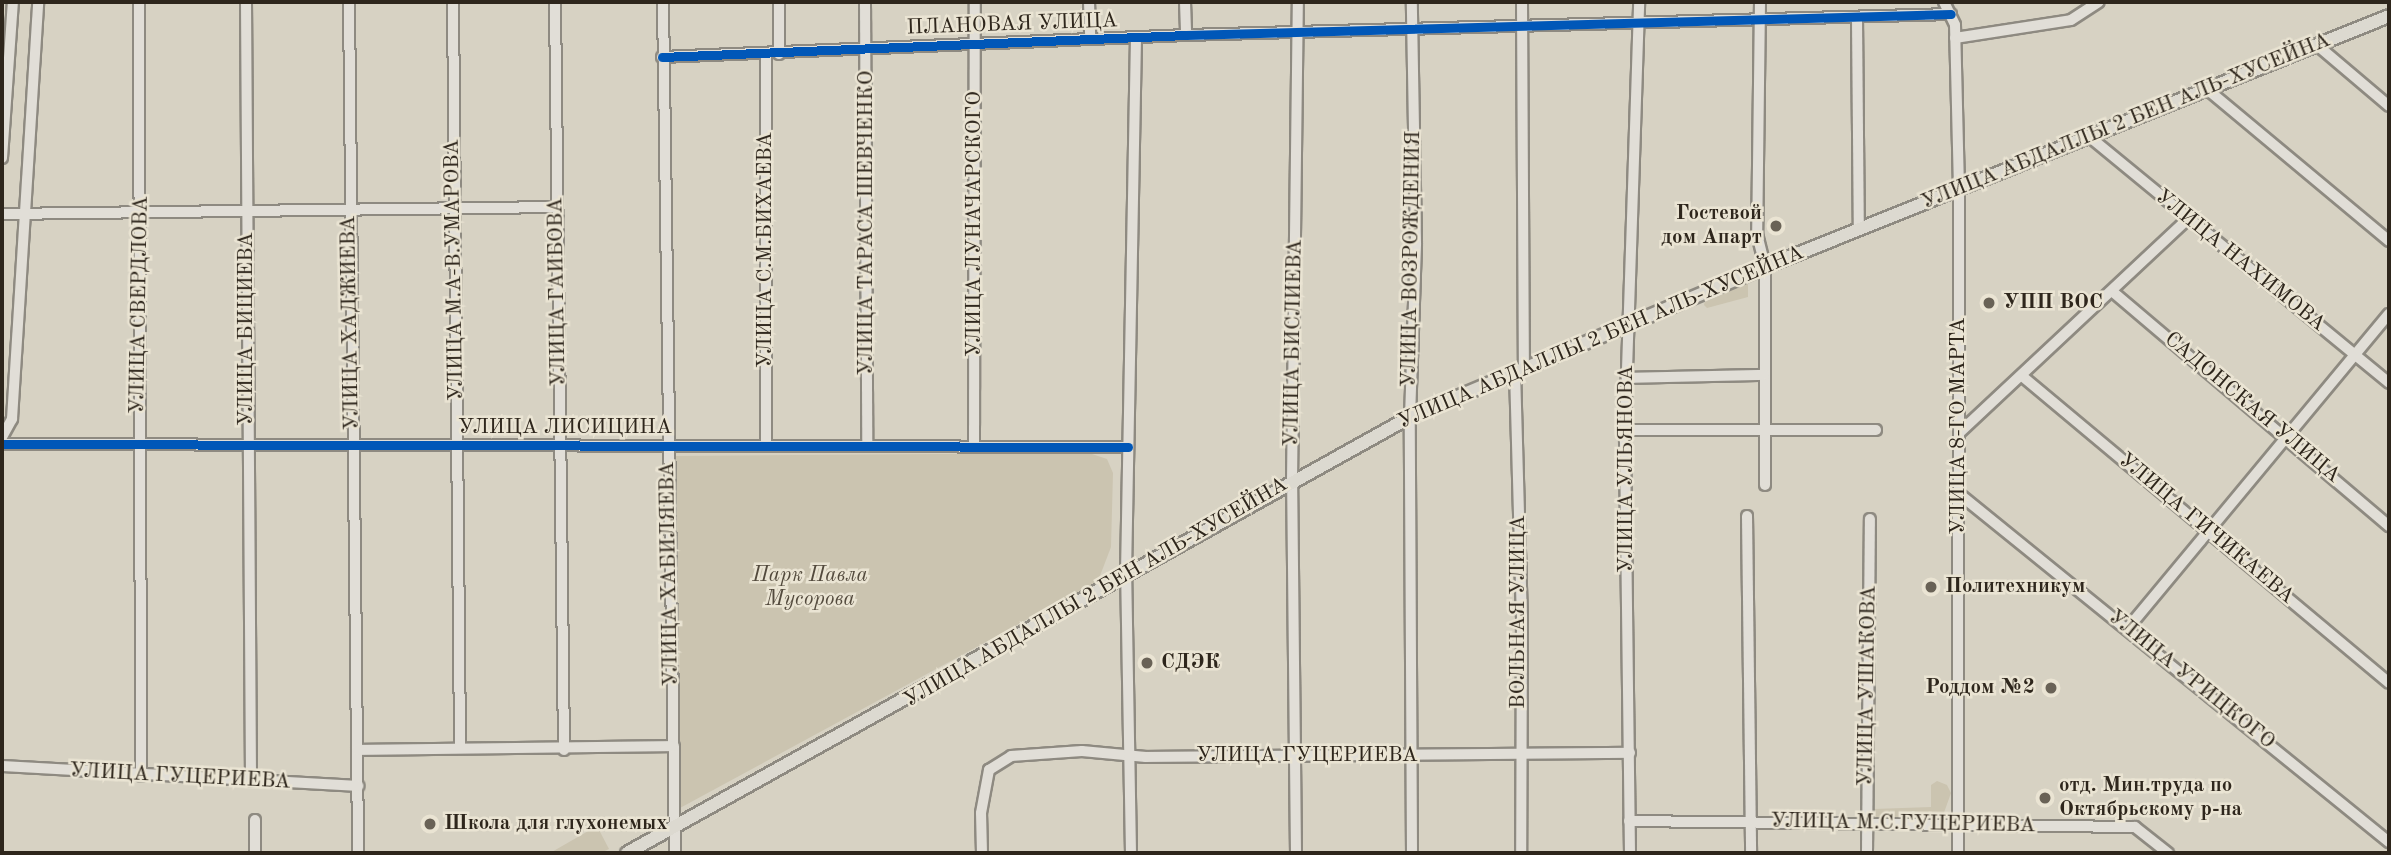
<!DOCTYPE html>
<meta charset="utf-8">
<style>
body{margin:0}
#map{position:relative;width:2391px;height:855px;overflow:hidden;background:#d7d2c3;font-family:"Old Standard TT",serif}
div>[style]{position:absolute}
.green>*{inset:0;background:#cbc4b0}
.roads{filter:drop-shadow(2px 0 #8e8a81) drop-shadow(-2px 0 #8e8a81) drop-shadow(0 2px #8e8a81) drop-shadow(0 -2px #8e8a81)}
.minor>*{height:10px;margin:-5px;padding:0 5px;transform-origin:5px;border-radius:5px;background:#e1ded7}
.major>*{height:12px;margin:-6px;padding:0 6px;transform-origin:6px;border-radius:6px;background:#dcd9d0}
.cycleway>*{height:9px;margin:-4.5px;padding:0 4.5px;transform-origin:4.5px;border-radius:4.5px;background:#0057b8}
.dots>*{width:19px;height:19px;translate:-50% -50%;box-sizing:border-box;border:4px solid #eae4d3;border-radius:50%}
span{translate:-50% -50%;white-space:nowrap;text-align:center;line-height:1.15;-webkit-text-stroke:5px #eae4d3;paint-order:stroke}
.street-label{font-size:21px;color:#2e261c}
.poi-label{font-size:21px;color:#2e261c;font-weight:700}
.right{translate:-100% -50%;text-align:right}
.left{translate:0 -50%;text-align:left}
.park-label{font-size:21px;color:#534a3d;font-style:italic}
.frame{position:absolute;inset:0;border:4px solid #2e261c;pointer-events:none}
</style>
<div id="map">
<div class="green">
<div style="clip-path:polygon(1748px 283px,1748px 297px,1707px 308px,1704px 305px,1706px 297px)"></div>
<div style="clip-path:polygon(1089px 453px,1107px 459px,1113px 473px,1111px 547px,1098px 581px,680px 808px,675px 456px)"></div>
<div style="clip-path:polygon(1937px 781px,1947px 785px,1951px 793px,1941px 821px,1871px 819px,1870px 810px,1874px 809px,1931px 807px,1931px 785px)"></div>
<div style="clip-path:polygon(597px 826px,609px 849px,601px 853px,550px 853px)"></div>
</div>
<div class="roads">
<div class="minor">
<div style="left:139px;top:2px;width:774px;rotate:89.85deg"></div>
<div style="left:246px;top:2px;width:779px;rotate:89.63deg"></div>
<div style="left:349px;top:2px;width:851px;rotate:89.39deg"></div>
<div style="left:453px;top:2px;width:746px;rotate:89.46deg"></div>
<div style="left:555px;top:2px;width:748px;rotate:89.31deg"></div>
<div style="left:663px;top:2px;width:851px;rotate:89.19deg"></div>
<div style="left:865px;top:2px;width:443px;rotate:89.7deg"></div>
<div style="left:1089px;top:2px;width:37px;rotate:88deg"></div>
<div style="left:1185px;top:2px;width:33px;rotate:88deg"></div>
<div style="left:1522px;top:2px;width:365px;rotate:89.7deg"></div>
<div style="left:1760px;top:2px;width:232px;rotate:90.7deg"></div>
<div style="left:1757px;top:234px;width:34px;rotate:76deg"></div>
<div style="left:1765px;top:267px;width:218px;rotate:90deg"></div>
<div style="left:1944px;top:2px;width:25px;rotate:64deg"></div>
<div style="left:1955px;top:25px;width:165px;rotate:88.6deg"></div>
<div style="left:1959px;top:190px;width:663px;rotate:90.09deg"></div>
<div style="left:1857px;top:19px;width:211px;rotate:89.5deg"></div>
<div style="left:1955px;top:38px;width:117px;rotate:-8.8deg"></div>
<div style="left:2071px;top:20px;width:33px;rotate:-33deg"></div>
<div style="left:2317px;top:45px;width:94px;rotate:40.3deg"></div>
<div style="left:779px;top:54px;width:52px;rotate:-90deg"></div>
<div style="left:662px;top:57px;width:524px;rotate:-2.4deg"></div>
<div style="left:1186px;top:35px;width:765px;rotate:-1.57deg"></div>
<div style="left:2208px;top:90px;width:236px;rotate:39.8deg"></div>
<div style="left:2091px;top:138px;width:386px;rotate:39.4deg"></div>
<div style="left:2px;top:158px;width:156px;rotate:-86deg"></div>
<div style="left:2px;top:214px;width:555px;rotate:-0.72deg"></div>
<div style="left:2113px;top:292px;width:362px;rotate:40.3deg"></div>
<div style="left:1515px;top:371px;width:245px;rotate:88.4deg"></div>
<div style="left:1522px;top:616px;width:237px;rotate:90.2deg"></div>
<div style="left:2022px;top:376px;width:478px;rotate:39.9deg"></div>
<div style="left:1627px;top:378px;width:137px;rotate:-1.3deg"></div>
<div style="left:1625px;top:430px;width:251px"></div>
<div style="left:1959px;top:433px;width:313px;rotate:-43.1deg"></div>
<div style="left:2px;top:437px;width:21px;rotate:-61deg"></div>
<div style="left:12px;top:419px;width:418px;rotate:-86.4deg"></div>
<div style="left:2px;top:444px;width:1126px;rotate:0.15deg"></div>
<div style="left:766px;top:444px;width:389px;rotate:-90deg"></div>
<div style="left:974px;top:446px;width:444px;rotate:-89.9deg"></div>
<div style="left:1958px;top:493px;width:555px;rotate:39deg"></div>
<div style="left:1747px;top:516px;width:337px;rotate:89.3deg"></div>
<div style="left:2128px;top:628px;width:408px;rotate:-50.3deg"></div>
<div style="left:357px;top:750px;width:317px;rotate:-0.7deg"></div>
<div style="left:2px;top:766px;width:357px;rotate:3.2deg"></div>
<div style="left:1629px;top:821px;width:506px;rotate:0.68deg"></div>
<div style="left:2135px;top:827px;width:42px;rotate:38.2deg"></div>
<div style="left:255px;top:853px;width:33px;rotate:-90deg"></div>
<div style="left:982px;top:853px;width:40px;rotate:-91.4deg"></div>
<div style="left:981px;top:813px;width:44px;rotate:-79.5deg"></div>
<div style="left:989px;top:770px;width:26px;rotate:-32deg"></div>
<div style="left:1011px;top:756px;width:71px;rotate:-4deg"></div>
<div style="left:1082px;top:751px;width:64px;rotate:5.4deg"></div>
<div style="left:1146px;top:757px;width:484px;rotate:-0.5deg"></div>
<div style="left:1131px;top:853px;width:280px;rotate:-91deg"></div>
<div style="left:1126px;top:573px;width:535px;rotate:-88.93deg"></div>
<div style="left:1296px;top:853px;width:372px;rotate:-90.6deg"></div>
<div style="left:1292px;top:481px;width:479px;rotate:-89.3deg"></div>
<div style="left:1412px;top:853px;width:436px;rotate:-90.3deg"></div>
<div style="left:1410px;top:417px;width:174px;rotate:-88deg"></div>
<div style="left:1416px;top:243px;width:241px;rotate:-91deg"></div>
<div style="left:1630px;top:853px;width:423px;rotate:-90.7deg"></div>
<div style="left:1625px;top:430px;width:428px;rotate:-88.1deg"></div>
<div style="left:1867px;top:853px;width:334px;rotate:-89.5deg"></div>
</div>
<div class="major">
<div style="left:627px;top:853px;width:896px;rotate:-29.11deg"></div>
<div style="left:1410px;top:417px;width:385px;rotate:-22.9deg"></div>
<div style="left:1765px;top:267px;width:673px;rotate:-21.91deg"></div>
</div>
</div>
<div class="cycleway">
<div style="left:662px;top:57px;width:524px;rotate:-2.4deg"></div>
<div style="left:1186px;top:35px;width:765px;rotate:-1.57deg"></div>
<div style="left:2px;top:444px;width:1126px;rotate:0.15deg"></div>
</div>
<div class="dots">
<div style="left:1776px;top:226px;background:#696256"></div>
<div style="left:1989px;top:303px;background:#696256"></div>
<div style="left:1931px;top:587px;background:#696256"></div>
<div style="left:1147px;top:663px;background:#696256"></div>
<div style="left:2051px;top:688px;background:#696256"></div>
<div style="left:2045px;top:798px;background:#696256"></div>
<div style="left:430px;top:824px;background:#696256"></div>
</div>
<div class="street-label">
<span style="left:1012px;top:25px;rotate:-2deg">ПЛАНОВАЯ УЛИЦА</span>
<span style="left:2126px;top:122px;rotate:-22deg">УЛИЦА АБДАЛЛЫ 2 БЕН АЛЬ-ХУСЕЙНА</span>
<span style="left:867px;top:223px;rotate:-90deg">УЛИЦА ТАРАСА ШЕВЧЕНКО</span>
<span style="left:975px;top:224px;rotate:-90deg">УЛИЦА ЛУНАЧАРСКОГО</span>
<span style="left:766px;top:250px;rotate:-90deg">УЛИЦА С.М.БИХАЕВА</span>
<span style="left:1412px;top:259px;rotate:-89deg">УЛИЦА ВОЗРОЖДЕНИЯ</span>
<span style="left:2240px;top:261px;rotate:39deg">УЛИЦА НАХИМОВА</span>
<span style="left:455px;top:270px;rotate:-91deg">УЛИЦА М.А-В.УМАРОВА</span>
<span style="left:558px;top:292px;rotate:-91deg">УЛИЦА ГАИБОВА</span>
<span style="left:140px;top:305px;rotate:-89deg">УЛИЦА СВЕРДЛОВА</span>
<span style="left:351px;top:323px;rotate:-91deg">УЛИЦА ХАДЖИЕВА</span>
<span style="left:247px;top:329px;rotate:-90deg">УЛИЦА БИЦИЕВА</span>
<span style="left:1601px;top:338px;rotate:-23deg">УЛИЦА АБДАЛЛЫ 2 БЕН АЛЬ-ХУСЕЙНА</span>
<span style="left:1294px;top:343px;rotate:-89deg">УЛИЦА БИСЛИЕВА</span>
<span style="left:2252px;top:408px;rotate:40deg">САДОНСКАЯ УЛИЦА</span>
<span style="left:1959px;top:426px;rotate:-90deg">УЛИЦА 8-ГО МАРТА</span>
<span style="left:565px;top:428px">УЛИЦА ЛИСИЦИНА</span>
<span style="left:1627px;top:469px;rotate:-90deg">УЛИЦА УЛЬЯНОВА</span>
<span style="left:2206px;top:529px;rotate:40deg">УЛИЦА ГИЧИКАЕВА</span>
<span style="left:670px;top:574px;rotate:-91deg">УЛИЦА ХАБИЛЯЕВА</span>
<span style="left:1096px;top:593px;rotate:-30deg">УЛИЦА АБДАЛЛЫ 2 БЕН АЛЬ-ХУСЕЙНА</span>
<span style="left:1519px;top:612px;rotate:-90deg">ВОЛЬНАЯ УЛИЦА</span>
<span style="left:2191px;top:680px;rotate:39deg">УЛИЦА УРИЦКОГО</span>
<span style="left:1868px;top:686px;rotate:-89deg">УЛИЦА УШАКОВА</span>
<span style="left:1307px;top:756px">УЛИЦА ГУЦЕРИЕВА</span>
<span style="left:180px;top:777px;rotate:3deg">УЛИЦА ГУЦЕРИЕВА</span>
<span style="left:1903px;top:824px;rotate:1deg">УЛИЦА М.С.ГУЦЕРИЕВА</span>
</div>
<div class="poi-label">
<span class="right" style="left:1762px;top:226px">Гостевой<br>дом Апарт</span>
<span class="left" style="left:2003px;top:303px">УПП ВОС</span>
<span class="left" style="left:1945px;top:587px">Политехникум</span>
<span class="left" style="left:1161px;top:663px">СДЭК</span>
<span class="right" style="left:2035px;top:688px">Роддом №2</span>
<span class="left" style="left:2059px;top:798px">отд. Мин.труда по<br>Октябрьскому р-на</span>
<span class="left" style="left:444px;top:824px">Школа для глухонемых</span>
</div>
<div class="park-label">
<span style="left:810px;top:588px">Парк Павла<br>Мусорова</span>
</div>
<div class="frame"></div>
</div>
